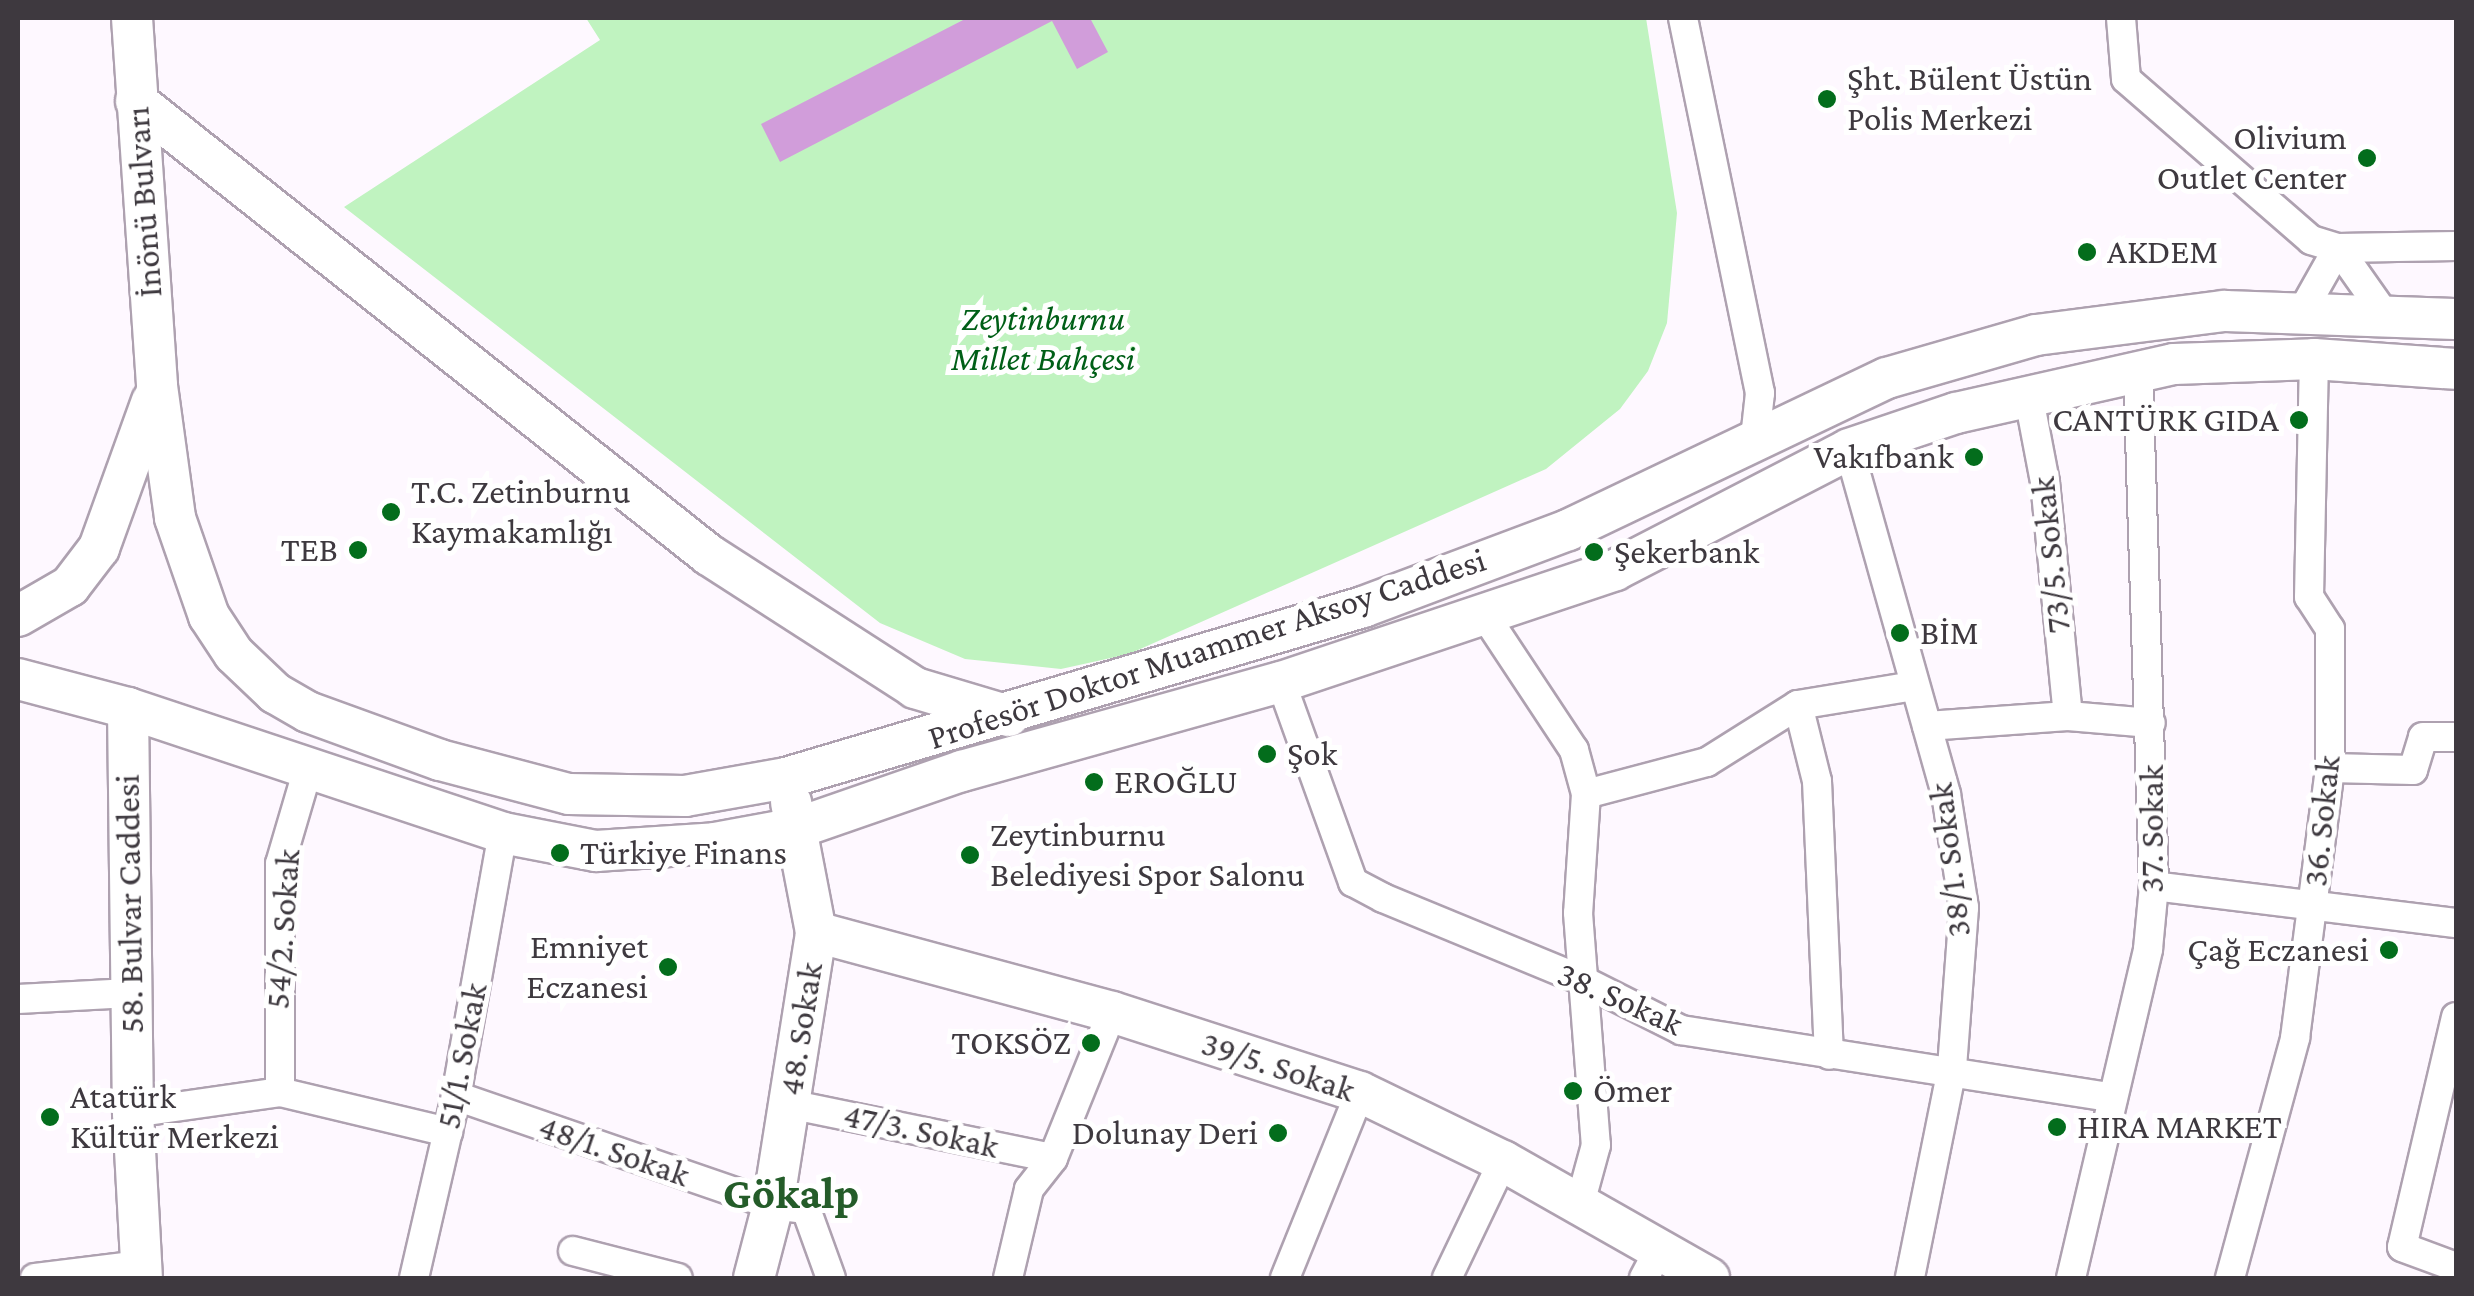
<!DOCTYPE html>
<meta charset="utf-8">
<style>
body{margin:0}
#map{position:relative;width:2474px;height:1296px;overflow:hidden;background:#fef8ff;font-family:"Crimson Pro",serif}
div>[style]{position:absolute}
.green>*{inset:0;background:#c0f3c0}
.water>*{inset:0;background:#d19dda}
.roads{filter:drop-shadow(2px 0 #aea1b0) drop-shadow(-2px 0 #aea1b0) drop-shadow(0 2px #aea1b0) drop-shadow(0 -2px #aea1b0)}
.street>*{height:28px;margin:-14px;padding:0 14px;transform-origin:14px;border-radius:14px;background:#fff}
.secondary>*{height:40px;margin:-20px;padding:0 20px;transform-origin:20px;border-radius:20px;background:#fff}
.dots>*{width:28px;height:28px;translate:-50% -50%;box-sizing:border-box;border:5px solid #fff;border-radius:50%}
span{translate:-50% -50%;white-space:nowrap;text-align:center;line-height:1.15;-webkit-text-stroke:10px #fff;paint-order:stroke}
.poi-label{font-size:35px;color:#3e393f}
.left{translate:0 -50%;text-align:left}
.right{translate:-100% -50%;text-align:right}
.street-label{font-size:35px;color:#3e393f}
.park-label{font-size:35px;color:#005f17;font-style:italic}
.district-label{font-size:45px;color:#245c29;font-weight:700}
.frame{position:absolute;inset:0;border:20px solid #3e393f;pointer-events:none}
</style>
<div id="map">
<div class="green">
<div style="clip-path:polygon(586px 18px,1646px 18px,1677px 213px,1667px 323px,1648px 371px,1620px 409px,1546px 469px,1129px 654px,1061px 669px,965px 659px,880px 623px,344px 207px,600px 40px)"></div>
</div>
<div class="water">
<div style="clip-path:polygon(967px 18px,1090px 18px,1108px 52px,1077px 69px,1052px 21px,780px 162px,761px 124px)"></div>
</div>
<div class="roads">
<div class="street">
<div style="left:1683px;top:18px;width:383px;rotate:78.4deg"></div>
<div style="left:1760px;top:393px;width:45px;rotate:96.3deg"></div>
<div style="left:2121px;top:18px;width:61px;rotate:85.3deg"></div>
<div style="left:2126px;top:79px;width:245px;rotate:41deg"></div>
<div style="left:2311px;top:240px;width:28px;rotate:17deg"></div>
<div style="left:2338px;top:248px;width:78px;rotate:54.9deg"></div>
<div style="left:2303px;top:310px;width:71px;rotate:-60.6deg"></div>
<div style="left:2338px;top:248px;width:118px;rotate:-1deg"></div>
<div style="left:2028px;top:393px;width:91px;rotate:79.2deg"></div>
<div style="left:2045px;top:482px;width:235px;rotate:84.4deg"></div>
<div style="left:1849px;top:449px;width:358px;rotate:74.3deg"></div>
<div style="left:1946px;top:794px;width:115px;rotate:81deg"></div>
<div style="left:1964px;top:908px;width:161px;rotate:94.3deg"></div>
<div style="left:1952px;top:1069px;width:213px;rotate:101.4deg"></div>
<div style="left:1484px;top:614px;width:163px;rotate:56.5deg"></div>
<div style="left:1574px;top:750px;width:46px;rotate:74.7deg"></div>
<div style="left:1586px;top:794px;width:119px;rotate:93.8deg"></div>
<div style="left:1578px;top:913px;width:233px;rotate:85.6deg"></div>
<div style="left:1596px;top:1145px;width:64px;rotate:105.3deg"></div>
<div style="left:1281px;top:682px;width:213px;rotate:70.2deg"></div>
<div style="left:1353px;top:882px;width:34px;rotate:28deg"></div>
<div style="left:1383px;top:898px;width:215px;rotate:22.4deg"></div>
<div style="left:1582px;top:980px;width:111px;rotate:26.8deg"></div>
<div style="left:1681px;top:1030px;width:437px;rotate:8.9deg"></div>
<div style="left:1798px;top:705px;width:78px;rotate:76deg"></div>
<div style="left:1817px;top:781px;width:274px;rotate:87.5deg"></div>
<div style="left:1927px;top:726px;width:141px;rotate:-4.1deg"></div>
<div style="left:2068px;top:716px;width:83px;rotate:4.8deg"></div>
<div style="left:2330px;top:768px;width:83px;rotate:1.4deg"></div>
<div style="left:2413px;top:770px;width:34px;rotate:-73deg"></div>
<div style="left:2423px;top:737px;width:33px"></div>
<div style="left:1586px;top:794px;width:125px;rotate:-14.8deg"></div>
<div style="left:1707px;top:762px;width:107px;rotate:-32.1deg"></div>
<div style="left:1798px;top:705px;width:118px;rotate:-9.3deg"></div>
<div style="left:2154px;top:886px;width:304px;rotate:7deg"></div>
<div style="left:18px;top:999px;width:112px;rotate:-3.1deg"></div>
<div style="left:2456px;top:1017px;width:236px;rotate:103.2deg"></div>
<div style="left:2402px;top:1247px;width:58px;rotate:20.3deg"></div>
<div style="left:280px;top:1092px;width:228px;rotate:-90deg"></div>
<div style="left:280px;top:864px;width:99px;rotate:-73.6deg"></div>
<div style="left:456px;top:1096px;width:335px;rotate:19deg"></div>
<div style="left:773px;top:1205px;width:33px;rotate:7deg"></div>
<div style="left:806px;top:1209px;width:73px;rotate:70.1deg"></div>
<div style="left:789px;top:1104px;width:269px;rotate:11.6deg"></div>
<div style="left:133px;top:1113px;width:148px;rotate:-8.1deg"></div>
<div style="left:280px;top:1092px;width:173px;rotate:13.4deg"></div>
<div style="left:573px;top:1251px;width:108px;rotate:14.4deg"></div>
<div style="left:35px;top:1278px;width:107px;rotate:-7deg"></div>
<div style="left:414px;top:1278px;width:187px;rotate:-77deg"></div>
<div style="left:456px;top:1096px;width:267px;rotate:-79.9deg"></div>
<div style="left:1008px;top:1278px;width:91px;rotate:-76.7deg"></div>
<div style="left:1029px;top:1189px;width:39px;rotate:-52deg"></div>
<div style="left:1053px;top:1158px;width:157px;rotate:-68deg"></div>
<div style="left:1285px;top:1278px;width:201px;rotate:-68deg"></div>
<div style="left:1447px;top:1278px;width:130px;rotate:-64.4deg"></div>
<div style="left:1644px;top:1278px;width:27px;rotate:-62deg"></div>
<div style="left:2071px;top:1278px;width:338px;rotate:-76.8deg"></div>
<div style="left:2148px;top:949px;width:63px;rotate:-84.6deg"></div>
<div style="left:2154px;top:886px;width:516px;rotate:-91.78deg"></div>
<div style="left:2230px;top:1278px;width:249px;rotate:-74.8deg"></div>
<div style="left:2295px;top:1038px;width:272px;rotate:-82.6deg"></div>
<div style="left:2330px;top:768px;width:139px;rotate:-90deg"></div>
<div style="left:2330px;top:629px;width:38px;rotate:-123deg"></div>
<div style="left:2309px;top:597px;width:238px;rotate:-88.8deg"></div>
</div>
<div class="secondary">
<div style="left:132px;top:18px;width:369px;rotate:86.1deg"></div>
<div style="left:157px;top:386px;width:133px;rotate:82.2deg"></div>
<div style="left:175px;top:518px;width:104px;rotate:70.9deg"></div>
<div style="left:209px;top:616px;width:45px;rotate:56.7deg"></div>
<div style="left:234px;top:654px;width:57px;rotate:43.6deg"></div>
<div style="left:275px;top:693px;width:38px;rotate:30deg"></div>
<div style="left:308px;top:712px;width:140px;rotate:20deg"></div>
<div style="left:440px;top:760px;width:133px;rotate:14.8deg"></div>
<div style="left:569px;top:794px;width:116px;rotate:1deg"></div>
<div style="left:685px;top:796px;width:103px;rotate:-10.1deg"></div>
<div style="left:786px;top:778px;width:602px;rotate:-16.51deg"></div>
<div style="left:1363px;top:607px;width:219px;rotate:-20.6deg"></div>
<div style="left:1568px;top:530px;width:353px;rotate:-25.5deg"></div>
<div style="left:1887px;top:378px;width:155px;rotate:-16.1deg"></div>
<div style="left:2036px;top:335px;width:190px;rotate:-7.3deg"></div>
<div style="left:2224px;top:311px;width:232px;rotate:2deg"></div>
<div style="left:136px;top:101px;width:731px;rotate:38.39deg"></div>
<div style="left:709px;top:555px;width:245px;rotate:32.8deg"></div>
<div style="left:915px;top:688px;width:98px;rotate:16.6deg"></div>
<div style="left:18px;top:616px;width:60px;rotate:-30deg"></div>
<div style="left:70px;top:586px;width:48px;rotate:-52.7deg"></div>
<div style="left:99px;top:548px;width:156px;rotate:-70.2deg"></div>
<div style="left:18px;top:679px;width:114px;rotate:14.8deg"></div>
<div style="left:128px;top:708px;width:395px;rotate:18.4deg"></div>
<div style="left:503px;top:833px;width:95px;rotate:11deg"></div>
<div style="left:596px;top:851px;width:119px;rotate:-3.8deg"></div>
<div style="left:715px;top:843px;width:83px;rotate:-10.4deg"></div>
<div style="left:797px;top:828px;width:175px;rotate:-19.1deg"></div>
<div style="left:962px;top:771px;width:331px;rotate:-15.6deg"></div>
<div style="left:1281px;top:682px;width:352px;rotate:-18.5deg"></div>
<div style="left:1615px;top:570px;width:263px;rotate:-27.3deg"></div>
<div style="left:1849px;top:449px;width:113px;rotate:-18.6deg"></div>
<div style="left:1956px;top:413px;width:223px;rotate:-12.7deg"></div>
<div style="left:2174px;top:364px;width:140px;rotate:-2deg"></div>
<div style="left:2314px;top:359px;width:142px;rotate:4deg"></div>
<div style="left:128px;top:708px;width:405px;rotate:89.3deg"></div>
<div style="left:133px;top:1113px;width:165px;rotate:86.9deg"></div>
<div style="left:816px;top:932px;width:307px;rotate:15.1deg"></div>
<div style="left:1112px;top:1012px;width:261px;rotate:17.9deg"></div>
<div style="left:1360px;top:1092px;width:159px;rotate:25.8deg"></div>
<div style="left:1503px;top:1161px;width:237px;rotate:29.6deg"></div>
<div style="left:754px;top:1278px;width:75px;rotate:-75.4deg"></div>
<div style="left:773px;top:1205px;width:276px;rotate:-81deg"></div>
<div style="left:816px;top:932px;width:132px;rotate:-100.9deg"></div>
</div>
</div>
<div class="dots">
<div style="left:1827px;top:99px;background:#036d1c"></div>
<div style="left:2367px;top:158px;background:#036d1c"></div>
<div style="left:2087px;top:252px;background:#036d1c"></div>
<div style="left:2299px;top:420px;background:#036d1c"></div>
<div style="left:1974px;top:457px;background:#036d1c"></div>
<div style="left:391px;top:512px;background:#036d1c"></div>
<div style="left:358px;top:550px;background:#036d1c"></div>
<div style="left:1594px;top:552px;background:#036d1c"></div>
<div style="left:1900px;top:633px;background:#036d1c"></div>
<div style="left:1267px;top:754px;background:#036d1c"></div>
<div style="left:1094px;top:782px;background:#036d1c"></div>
<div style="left:560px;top:853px;background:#036d1c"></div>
<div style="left:970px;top:855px;background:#036d1c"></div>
<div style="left:2389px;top:950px;background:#036d1c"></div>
<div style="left:668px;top:967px;background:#036d1c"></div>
<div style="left:1091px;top:1043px;background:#036d1c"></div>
<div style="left:1573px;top:1091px;background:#036d1c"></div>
<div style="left:50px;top:1117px;background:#036d1c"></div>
<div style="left:2057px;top:1127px;background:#036d1c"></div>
<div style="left:1278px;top:1133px;background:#036d1c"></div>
</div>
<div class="poi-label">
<span class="left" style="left:1847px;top:99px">Şht. Bülent Üstün<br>Polis Merkezi</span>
<span class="right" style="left:2347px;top:158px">Olivium<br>Outlet Center</span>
<span class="left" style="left:2107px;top:252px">AKDEM</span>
<span class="right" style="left:2279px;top:420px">CANTÜRK GIDA</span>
<span class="right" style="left:1954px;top:457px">Vakıfbank</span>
<span class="left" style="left:411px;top:512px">T.C. Zetinburnu<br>Kaymakamlığı</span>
<span class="right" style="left:338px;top:550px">TEB</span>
<span class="left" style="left:1614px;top:552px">Şekerbank</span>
<span class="left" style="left:1920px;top:633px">BİM</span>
<span class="left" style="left:1287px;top:754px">Şok</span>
<span class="left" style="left:1114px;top:782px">EROĞLU</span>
<span class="left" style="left:990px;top:855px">Zeytinburnu<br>Belediyesi Spor Salonu</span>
<span class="left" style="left:580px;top:853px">Türkiye Finans</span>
<span class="right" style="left:648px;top:967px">Emniyet<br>Eczanesi</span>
<span class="right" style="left:2369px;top:950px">Çağ Eczanesi</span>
<span class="right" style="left:1071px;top:1043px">TOKSÖZ</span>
<span class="left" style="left:1593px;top:1091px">Ömer</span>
<span class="left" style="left:70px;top:1117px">Atatürk<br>Kültür Merkezi</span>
<span class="left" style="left:2077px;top:1127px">HIRA MARKET</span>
<span class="right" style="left:1258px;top:1133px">Dolunay Deri</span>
</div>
<div class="street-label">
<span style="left:144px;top:202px;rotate:-94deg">İnönü Bulvarı</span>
<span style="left:2051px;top:555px;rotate:-96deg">73/5. Sokak</span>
<span style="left:1207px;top:649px;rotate:-18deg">Profesör Doktor Muammer Aksoy Caddesi</span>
<span style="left:2322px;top:821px;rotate:-84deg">36. Sokak</span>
<span style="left:2152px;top:829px;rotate:-90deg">37. Sokak</span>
<span style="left:1950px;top:860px;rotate:-97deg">38/1. Sokak</span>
<span style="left:130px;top:904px;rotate:-91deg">58. Bulvar Caddesi</span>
<span style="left:283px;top:929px;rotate:-86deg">54/2. Sokak</span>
<span style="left:1620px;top:999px;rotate:24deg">38. Sokak</span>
<span style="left:801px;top:1029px;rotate:-81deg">48. Sokak</span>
<span style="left:462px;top:1056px;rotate:-79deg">51/1. Sokak</span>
<span style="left:1278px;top:1067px;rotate:18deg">39/5. Sokak</span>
<span style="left:921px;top:1131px;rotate:12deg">47/3. Sokak</span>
<span style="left:614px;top:1151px;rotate:19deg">48/1. Sokak</span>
</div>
<div class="park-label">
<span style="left:1043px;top:339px">Zeytinburnu<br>Millet Bahçesi</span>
</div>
<div class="district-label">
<span style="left:791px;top:1194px">Gökalp</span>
</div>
<div class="frame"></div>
</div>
